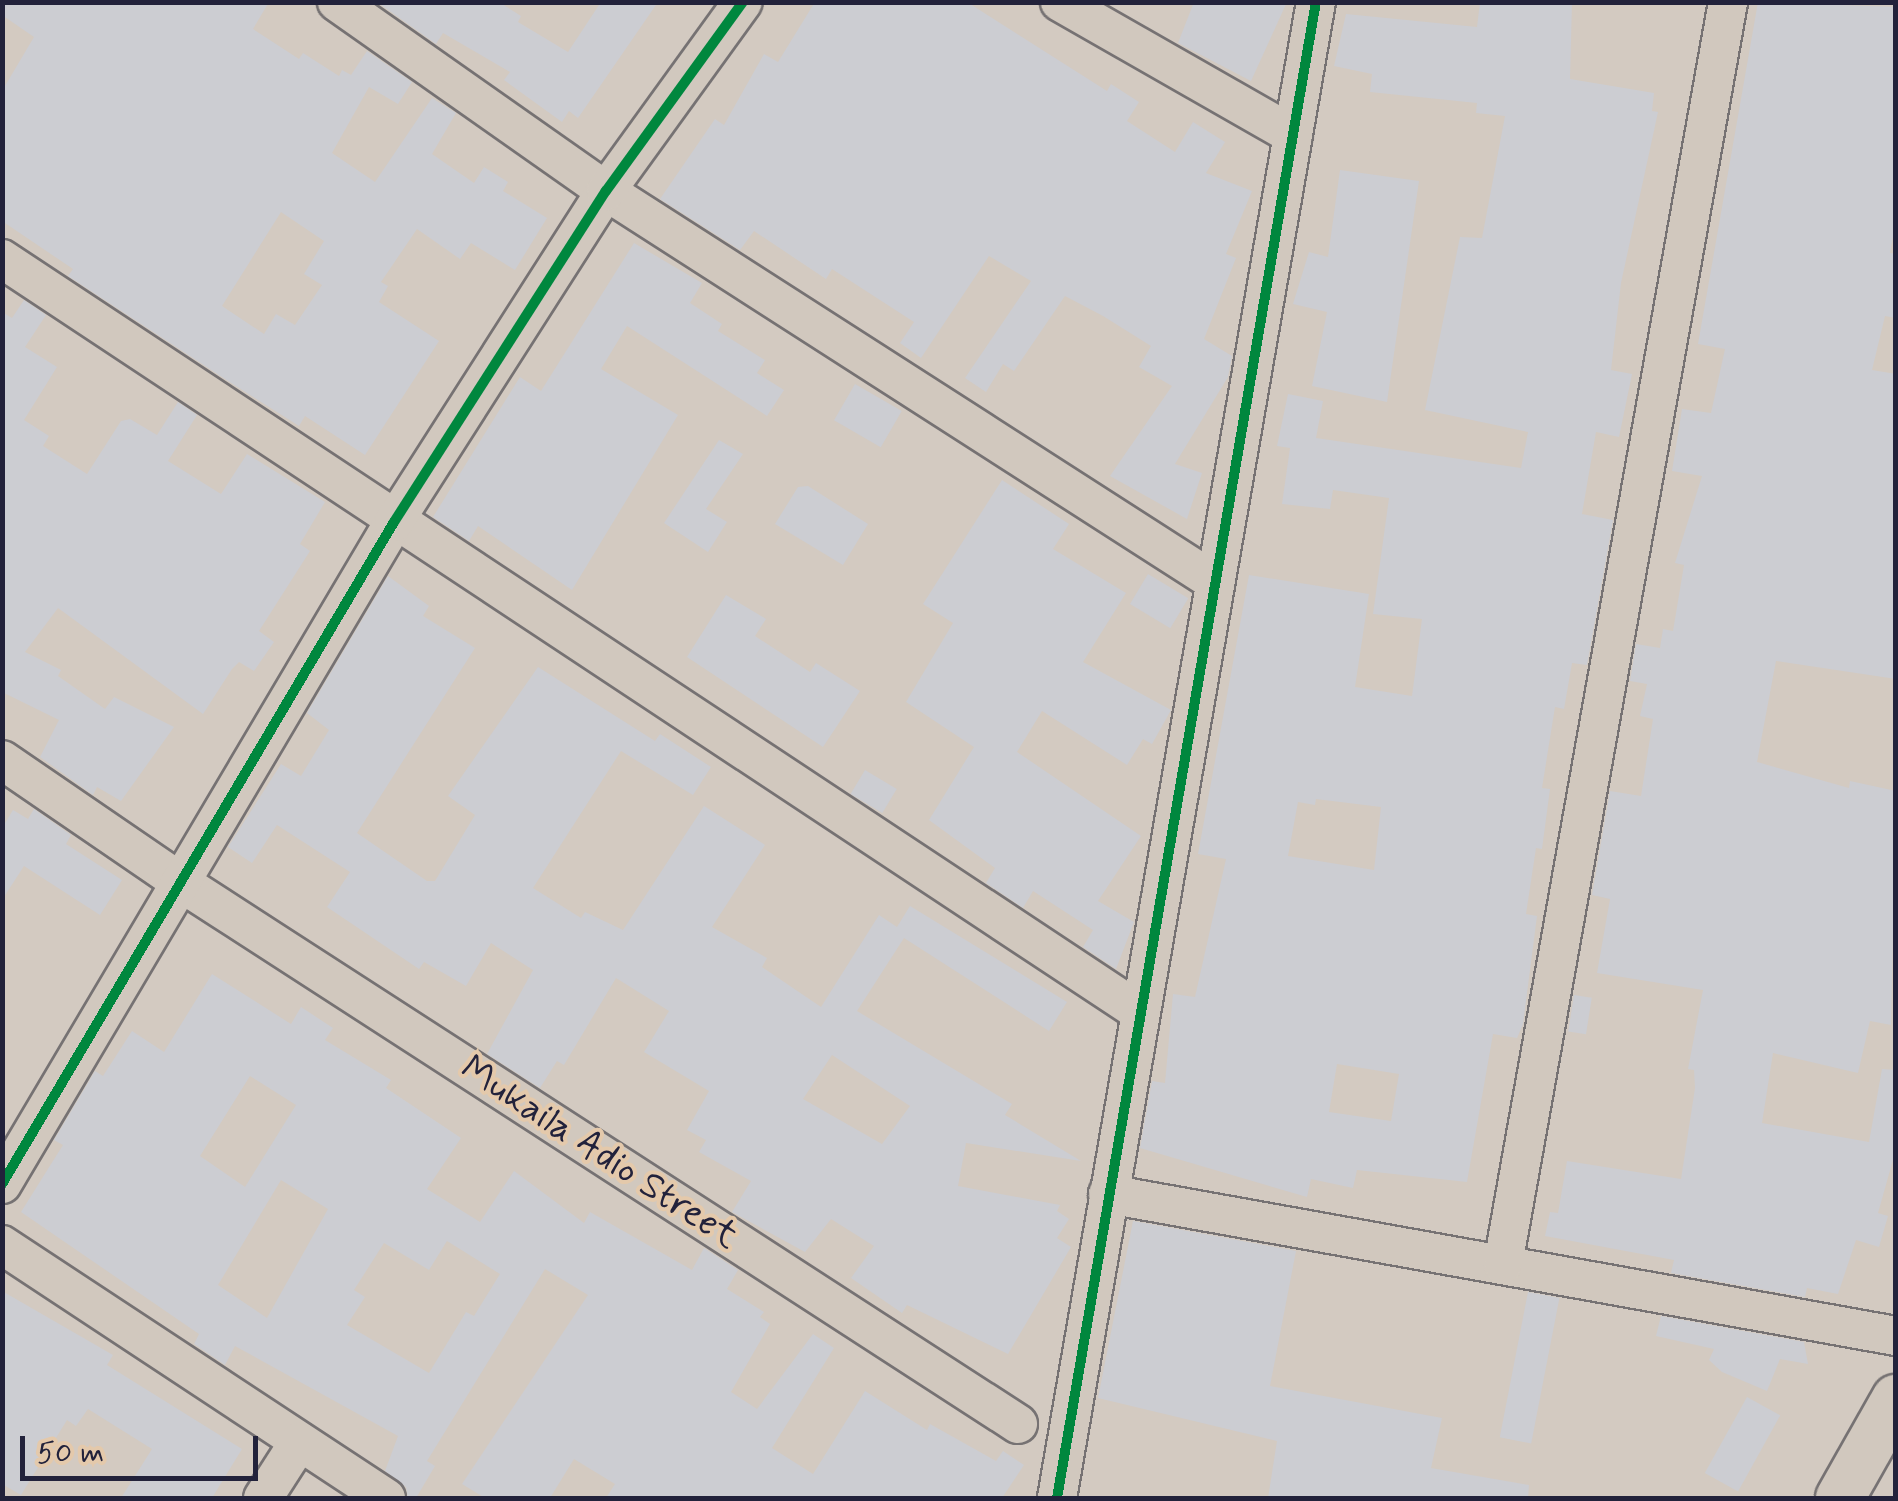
<!DOCTYPE html>
<style>
body{margin:0}
#map{position:relative;width:1898px;height:1501px;overflow:hidden;background:#d3cac1;font-family:Mynerve,sans-serif}
div>[style]{position:absolute}
.building>*{inset:0;background:#cccdd2;transform-origin:0 0}
.roads{filter:drop-shadow(2px 0 #767273) drop-shadow(-2px 0 #767273) drop-shadow(0 2px #767273) drop-shadow(0 -2px #767273)}
.minor>*{height:38px;margin:-19px;padding:0 19px;transform-origin:19px;border-radius:19px;background:#d1c8be}
.tertiary>*{height:48px;margin:-24px;padding:0 24px;transform-origin:24px;border-radius:24px;background:#d1c8be}
.cycleway>*{height:10px;margin:-5px;padding:0 5px;transform-origin:5px;border-radius:5px;background:#00873e}
span{translate:-50% -50%;white-space:nowrap;text-align:center;line-height:1.15;-webkit-text-stroke:8px #e4c9ab;paint-order:stroke}
.street-label{font-size:38px;color:#22223b}
.frame{position:absolute;inset:0;border:5px solid #22223b;pointer-events:none}
.scale{position:absolute;left:20px;top:1436px;width:238px;height:45px;box-sizing:border-box;border:5px solid #22223b;border-top:0;padding-left:12px;font-size:30px;line-height:35px;white-space:nowrap;color:#22223b;-webkit-text-stroke:8px #e4c9ab;paint-order:stroke}
</style>
<div id="map">
<div class="building">
<div style="clip-path:polygon(evenodd,2px 2px,269px 2px,253px 29px,299px 59px,303px 53px,339px 76px,342px 70px,351px 75px,367px 51px,412px 82px,398px 104px,369px 87px,332px 153px,375px 182px,432px 98px,456px 113px,432px 154px,474px 183px,484px 167px,508px 182px,503px 191px,547px 218px,515px 270px,471px 243px,460px 259px,417px 229px,381px 282px,388px 286px,379px 302px,439px 341px,365px 455px,305px 416px,299px 426px,228px 381px,68px 276px,73px 269px,2px 221px,2px 91px,34px 37px,2px 15px,2px 2px,281px 212px,324px 241px,304px 274px,322px 285px,295px 325px,276px 314px,264px 334px,222px 306px,281px 212px)"></div>
<div style="clip-path:polygon(377px 2px,499px 2px,521px 16px,518px 22px,568px 52px,601px 2px,658px 2px,578px 118px,569px 111px,562px 122px,504px 80px,510px 72px,443px 33px,436px 44px)"></div>
<div style="clip-path:polygon(815px 2px,967px 2px,1107px 91px,1111px 84px,1139px 102px,1127px 121px,1175px 152px,1193px 122px,1225px 142px,1206px 173px,1252px 191px,1226px 254px,1236px 258px,1204px 339px,1232px 356px,1228px 377px,1175px 464px,1202px 473px,1187px 519px,1110px 476px,1172px 386px,1139px 367px,1151px 346px,1103px 316px,1065px 296px,1014px 371px,1003px 364px,986px 392px,965px 378px,1031px 281px,989px 256px,921px 358px,900px 343px,914px 322px,832px 269px,826px 279px,754px 231px,740px 250px,660px 199px,715px 119px,724px 125px,764px 54px,778px 62px)"></div>
<div style="clip-path:polygon(1194px 2px,1287px 2px,1251px 81px,1178px 43px)"></div>
<div style="clip-path:polygon(evenodd,1480px 2px,1572px 2px,1570px 79px,1654px 93px,1652px 111px,1658px 112px,1621px 283px,1611px 370px,1632px 374px,1619px 437px,1596px 432px,1582px 514px,1613px 520px,1587px 665px,1572px 663px,1564px 709px,1555px 707px,1542px 788px,1550px 789px,1542px 849px,1536px 848px,1526px 914px,1537px 916px,1523px 1024px,1517px 1038px,1493px 1034px,1467px 1182px,1357px 1170px,1353px 1188px,1311px 1179px,1307px 1197px,1140px 1148px,1152px 1081px,1165px 1083px,1173px 994px,1195px 997px,1226px 859px,1198px 854px,1249px 575px,1369px 594px,1355px 687px,1412px 696px,1422px 619px,1373px 614px,1389px 498px,1333px 490px,1330px 509px,1282px 504px,1290px 448px,1277px 446px,1288px 394px,1323px 401px,1316px 438px,1521px 468px,1528px 432px,1425px 410px,1460px 237px,1482px 238px,1505px 116px,1476px 113px,1477px 103px,1370px 92px,1372px 74px,1334px 66px,1346px 14px,1477px 27px,1480px 2px,1316px 799px,1381px 807px,1374px 870px,1288px 856px,1298px 802px,1315px 805px,1316px 799px,1480px 2px,1337px 1064px,1399px 1074px,1391px 1121px,1329px 1112px,1337px 1064px)"></div>
<div style="clip-path:polygon(1758px 2px,1896px 7px,1896px 220px,1890px 253px,1896px 254px,1896px 318px,1885px 316px,1872px 370px,1896px 374px,1896px 679px,1776px 661px,1757px 762px,1849px 788px,1850px 781px,1896px 791px,1891px 1025px,1870px 1021px,1858px 1073px,1773px 1053px,1762px 1123px,1869px 1142px,1882px 1069px,1896px 1070px,1896px 1149px,1878px 1213px,1888px 1216px,1879px 1247px,1856px 1240px,1838px 1294px,1807px 1288px,1805px 1297px,1671px 1273px,1674px 1260px,1545px 1236px,1550px 1212px,1558px 1213px,1567px 1161px,1681px 1179px,1695px 1088px,1694px 1070px,1688px 1069px,1703px 990px,1597px 973px,1610px 899px,1592px 895px,1610px 791px,1641px 796px,1653px 719px,1640px 716px,1647px 684px,1630px 681px,1636px 644px,1660px 648px,1663px 629px,1673px 631px,1684px 565px,1675px 563px,1702px 476px,1672px 471px,1682px 409px,1711px 413px,1725px 349px,1698px 344px)"></div>
<div style="clip-path:polygon(1340px 170px,1419px 181px,1387px 402px,1312px 386px,1327px 312px,1293px 304px,1309px 252px,1328px 257px)"></div>
<div style="clip-path:polygon(634px 243px,702px 283px,690px 303px,722px 324px,718px 331px,765px 360px,757px 373px,784px 390px,767px 416px,627px 326px,601px 369px,678px 415px,572px 590px,478px 526px,469px 541px,433px 517px,520px 377px,541px 391px)"></div>
<div style="clip-path:polygon(24px 300px,46px 315px,25px 347px,57px 367px,24px 420px,49px 436px,43px 446px,87px 474px,121px 421px,130px 419px,157px 435px,178px 402px,197px 415px,168px 461px,221px 494px,247px 454px,325px 502px,300px 544px,310px 551px,259px 631px,274px 642px,254px 671px,239px 662px,232px 669px,203px 714px,58px 608px,25px 652px,61px 670px,58px 676px,105px 709px,114px 697px,174px 727px,121px 801px,97px 787px,93px 795px,40px 757px,59px 720px,2px 692px,2px 312px,12px 318px)"></div>
<div style="left:855px;top:384px;width:54px;height:42px;rotate:30deg"></div>
<div style="clip-path:polygon(719px 440px,743px 454px,706px 509px,727px 522px,708px 552px,664px 523px)"></div>
<div style="clip-path:polygon(1002px 480px,1069px 524px,1053px 549px,1126px 593px,1083px 662px,1171px 710px,1152px 744px,1143px 739px,1127px 765px,1042px 711px,1017px 752px,1141px 836px,1098px 901px,1134px 922px,1116px 969px,1083px 947px,1093px 930px,1033px 891px,1023px 908px,986px 883px,995px 868px,929px 820px,974px 747px,906px 702px,953px 623px,923px 604px)"></div>
<div style="clip-path:polygon(808px 486px,868px 524px,843px 565px,775px 524px,798px 487px)"></div>
<div style="left:1148px;top:574px;width:47px;height:35px;rotate:31deg"></div>
<div style="clip-path:polygon(evenodd,388px 576px,429px 606px,423px 616px,475px 648px,357px 833px,427px 881px,435px 881px,475px 815px,448px 796px,538px 667px,655px 741px,660px 734px,711px 767px,693px 795px,621px 751px,533px 888px,581px 918px,585px 912px,623px 930px,704px 806px,765px 845px,712px 927px,767px 958px,762px 967px,821px 1007px,879px 915px,897px 927px,910px 906px,1067px 1002px,1049px 1031px,904px 938px,857px 1011px,1012px 1104px,1005px 1115px,1081px 1161px,966px 1143px,958px 1186px,1060px 1205px,1057px 1211px,1069px 1219px,1057px 1238px,1071px 1247px,1008px 1354px,907px 1305px,902px 1313px,851px 1278px,874px 1246px,831px 1219px,805px 1252px,732px 1212px,751px 1181px,699px 1152px,706px 1140px,687px 1130px,709px 1091px,644px 1052px,669px 1011px,616px 978px,564px 1065px,557px 1061px,540px 1088px,487px 1054px,533px 970px,491px 943px,466px 986px,424px 962px,419px 969px,327px 907px,350px 872px,277px 825px,252px 863px,228px 847px,281px 764px,301px 776px,329px 730px,307px 713px,388px 576px,832px 1055px,910px 1106px,882px 1144px,803px 1099px,832px 1055px)"></div>
<div style="clip-path:polygon(726px 595px,766px 619px,755px 636px,810px 672px,816px 663px,860px 691px,823px 747px,687px 657px)"></div>
<div style="left:865px;top:770px;width:37px;height:28px;rotate:31deg"></div>
<div style="clip-path:polygon(34px 809px,71px 835px,66px 844px,122px 880px,100px 915px,24px 866px,2px 900px,2px 828px,13px 810px,28px 819px)"></div>
<div style="clip-path:polygon(evenodd,212px 974px,291px 1024px,301px 1007px,333px 1028px,325px 1040px,391px 1080px,386px 1088px,461px 1138px,427px 1189px,480px 1222px,514px 1171px,584px 1223px,590px 1212px,692px 1270px,704px 1248px,738px 1270px,727px 1289px,764px 1312px,760px 1317px,770px 1324px,731px 1392px,757px 1409px,813px 1334px,834px 1348px,772px 1448px,813px 1474px,865px 1391px,927px 1430px,930px 1424px,996px 1461px,1003px 1451px,1024px 1465px,1002px 1498px,606px 1498px,615px 1484px,574px 1459px,550px 1498px,485px 1498px,462px 1484px,588px 1295px,545px 1269px,427px 1461px,435px 1466px,416px 1498px,408px 1498px,406px 1487px,385px 1471px,398px 1436px,235px 1346px,225px 1365px,194px 1344px,199px 1334px,21px 1212px,63px 1145px,54px 1140px,95px 1071px,103px 1076px,132px 1031px,164px 1052px,212px 974px,250px 1076px,296px 1105px,245px 1187px,200px 1156px,250px 1076px,212px 974px,281px 1180px,328px 1209px,267px 1318px,218px 1285px,281px 1180px,212px 974px,447px 1241px,500px 1274px,474px 1316px,466px 1312px,429px 1373px,347px 1325px,365px 1297px,354px 1290px,384px 1243px,429px 1270px,447px 1241px)"></div>
<div style="left:1574px;top:995px;width:18px;height:37px;rotate:9deg"></div>
<div style="clip-path:polygon(1133px 1221px,1296px 1251px,1270px 1386px,1442px 1418px,1431px 1468px,1529px 1485px,1528px 1498px,1268px 1498px,1277px 1441px,1098px 1398px)"></div>
<div style="clip-path:polygon(2px 1291px,113px 1355px,107px 1365px,242px 1449px,212px 1498px,121px 1498px,152px 1449px,88px 1409px,76px 1426px,67px 1420px,21px 1495px,2px 1484px)"></div>
<div style="left:1528px;top:1292px;width:32px;height:148px;rotate:11deg"></div>
<div style="clip-path:polygon(1661px 1316px,1804px 1342px,1808px 1364px,1780px 1359px,1767px 1391px,1722px 1372px,1709px 1360px,1714px 1349px,1656px 1336px)"></div>
<div style="left:1747px;top:1397px;width:38px;height:87px;rotate:29deg"></div>
</div>
<div class="roads">
<div class="minor">
<div style="left:337px;top:2px;width:329px;rotate:35.1deg"></div>
<div style="left:606px;top:191px;width:724px;rotate:32.7deg"></div>
<div style="left:1060px;top:2px;width:268px;rotate:29.7deg"></div>
<div style="left:2px;top:259px;width:1361px;rotate:33.49deg"></div>
<div style="left:2px;top:760px;width:216px;rotate:34.4deg"></div>
<div style="left:180px;top:882px;width:998px;rotate:32.89deg"></div>
<div style="left:2px;top:1184px;width:769px;rotate:-59.37deg"></div>
<div style="left:394px;top:522px;width:393px;rotate:-57.4deg"></div>
<div style="left:606px;top:191px;width:233px;rotate:-54.1deg"></div>
<div style="left:1108px;top:1194px;width:801px;rotate:10.22deg"></div>
<div style="left:2px;top:1245px;width:460px;rotate:33.4deg"></div>
<div style="left:1503px;top:1264px;width:1282px;rotate:-79.89deg"></div>
<div style="left:263px;top:1498px;width:67px;rotate:-57.3deg"></div>
<div style="left:1057px;top:1498px;width:1518px;rotate:-80.18deg"></div>
</div>
<div class="tertiary">
<div style="left:1840px;top:1498px;width:114px;rotate:-60.5deg"></div>
</div>
</div>
<div class="cycleway">
<div style="left:2px;top:1184px;width:769px;rotate:-59.37deg"></div>
<div style="left:394px;top:522px;width:393px;rotate:-57.4deg"></div>
<div style="left:606px;top:191px;width:233px;rotate:-54.1deg"></div>
<div style="left:1057px;top:1498px;width:1518px;rotate:-80.18deg"></div>
</div>
<div class="street-label">
<span style="left:599px;top:1153px;rotate:33deg">Mukaila Adio Street</span>
</div>
<div class="frame"></div>
<div class="scale">50 m</div>
</div>
